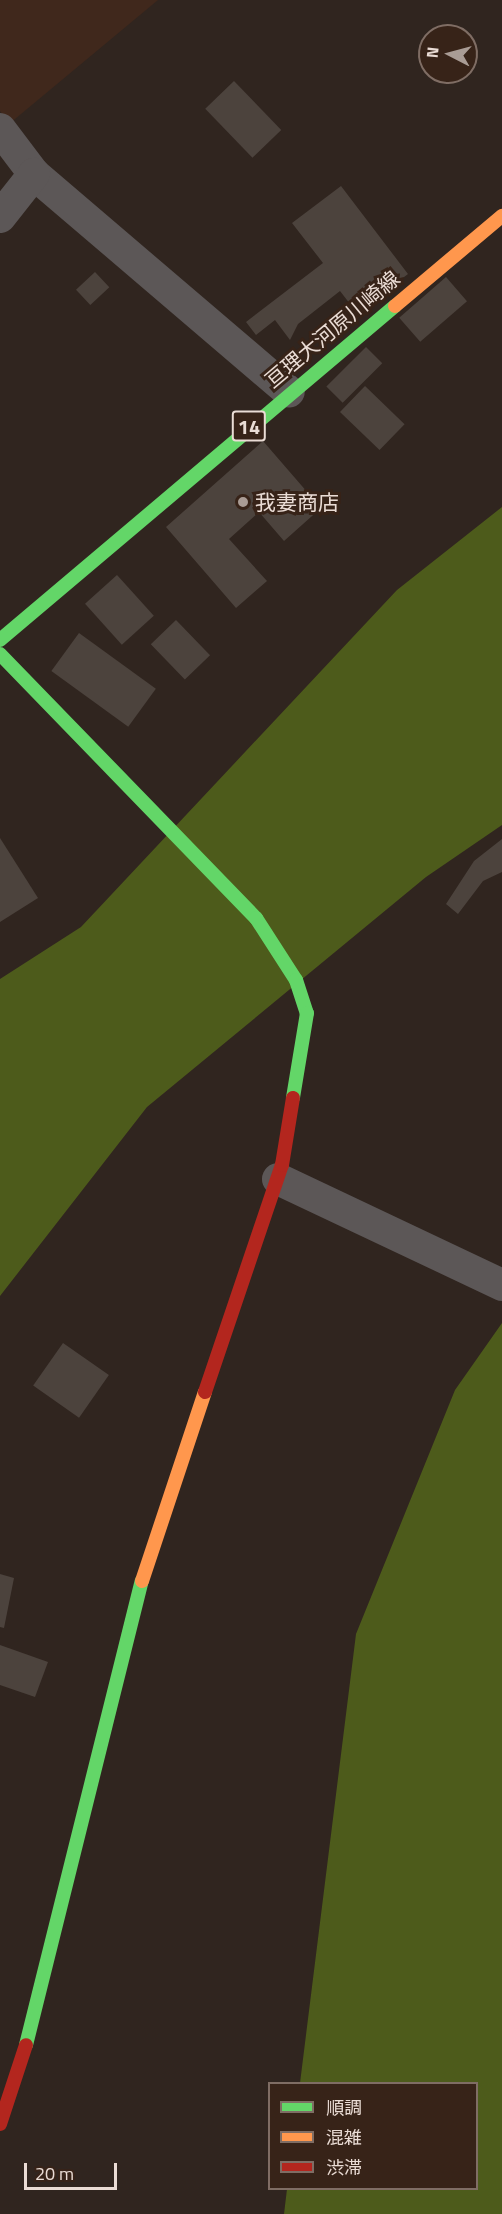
<!DOCTYPE html>
<meta charset="utf-8">
<style>
body{margin:0}
#map{position:relative;width:502px;height:2214px;overflow:hidden;background:#30251f;font-family:"Titillium Web","Noto Sans JP",sans-serif}
div>[style]{position:absolute}
.built>*{inset:0;background:#40281c}
.forest>*{inset:0;background:#4d5b1b}
.building>*{inset:0;background:#4c433d;transform-origin:0 0}
.street>*{height:32px;margin:-16px;padding:0 16px;transform-origin:16px;border-radius:16px;background:#5c5757}
.fast>*{height:14px;margin:-7px;padding:0 7px;transform-origin:7px;border-radius:7px;background:#63d668}
.slow>*{height:14px;margin:-7px;padding:0 7px;transform-origin:7px;border-radius:7px;background:#ff974d}
.jam>*{height:14px;margin:-7px;padding:0 7px;transform-origin:7px;border-radius:7px;background:#b3261e}
.dots>*{width:16px;height:16px;translate:-50% -50%;box-sizing:border-box;border:3px solid #372318;border-radius:50%}
span{translate:-50% -50%;white-space:nowrap;text-align:center;line-height:1.15;-webkit-text-stroke:6px #372318;paint-order:stroke}
.shield-label span{padding:2px 4px;background:#372318;border:2px solid;border-radius:4px;-webkit-text-stroke-width:0}
.shield-label{font-size:20px;color:#eadcd5;font-weight:700}
.street-label{font-size:21px;color:#eadcd5}
.poi-label{font-size:21px;color:#eadcd5}
.left{translate:0 -50%;text-align:left}
.legend{position:absolute;left:268px;top:2082px;width:210px;height:108px;box-sizing:border-box;background:#372318;border:2px solid #7f6d64;margin:0;padding:8px 10px;list-style:none;font-size:18px;color:#eadcd5}
.legend li{display:flex;align-items:center;gap:12px;height:30px}
.legend b{width:30px;border:2px solid #7f6d64}
.north{position:absolute;left:418px;top:24px;width:60px;height:60px;box-sizing:border-box;background:#372318;border:2px solid #7f6d64;border-radius:50%;rotate:276deg;font-size:16px;font-weight:700;line-height:24px;text-align:center;color:#eadcd5}
.north::after{content:'';display:block;margin:auto;width:21px;height:27px;background:#a99c95;clip-path:polygon(50% 0,100% 100%,50% 72%,0 100%)}
.scale{position:absolute;left:24px;top:2163px;width:93px;height:27px;box-sizing:border-box;border:3px solid #eadcd5;border-top:0;padding-left:8px;font-size:18px;line-height:21px;white-space:nowrap;color:#eadcd5;-webkit-text-stroke:4px #372318;paint-order:stroke}
</style>
<div id="map">
<div class="built">
<div style="clip-path:polygon(0 0,158px 0,9px 124px,0 111px)"></div>
</div>
<div class="forest">
<div style="clip-path:polygon(502px 507px,502px 825px,426px 877px,147px 1107px,0 1296px,0 979px,81px 927px,397px 590px)"></div>
<div style="clip-path:polygon(502px 1323px,502px 2214px,284px 2214px,287px 2189px,476px 2188px,476px 2084px,300px 2083px,356px 1634px,455px 1390px)"></div>
</div>
<div class="building">
<div style="left:234px;top:81px;width:68px;height:40px;rotate:46deg"></div>
<div style="clip-path:polygon(341px 186px,408px 274px,357px 313px,340px 291px,298px 324px,290px 340px,275px 320px,256px 335px,246px 322px,323px 263px,292px 223px)"></div>
<div style="left:95px;top:272px;width:21px;height:26px;rotate:47deg"></div>
<div style="left:446px;top:277px;width:32px;height:62px;rotate:49deg"></div>
<div style="left:366px;top:347px;width:23px;height:56px;rotate:45deg"></div>
<div style="left:365px;top:386px;width:55px;height:36px;rotate:44deg"></div>
<div style="clip-path:polygon(263px 441px,321px 508px,284px 541px,259px 512px,229px 539px,267px 581px,236px 608px,166px 527px)"></div>
<div style="left:117px;top:575px;width:55px;height:43px;rotate:48deg"></div>
<div style="left:176px;top:620px;width:49px;height:35px;rotate:46deg"></div>
<div style="left:79px;top:633px;width:95px;height:47px;rotate:36deg"></div>
<div style="clip-path:polygon(0 838px,38px 898px,0 922px)"></div>
<div style="clip-path:polygon(502px 839px,502px 872px,483px 881px,458px 914px,446px 904px,474px 861px)"></div>
<div style="left:63px;top:1343px;width:56px;height:52px;rotate:35deg"></div>
<div style="clip-path:polygon(0 1574px,14px 1578px,4px 1628px,0 1627px)"></div>
<div style="clip-path:polygon(0 1645px,48px 1662px,35px 1697px,0 1685px)"></div>
</div>
<div class="street">
<div style="left:0;top:129px;width:56px;rotate:52.9deg"></div>
<div style="left:34px;top:174px;width:335px;rotate:40.5deg"></div>
<div style="left:0;top:217px;width:55px;rotate:-51.7deg"></div>
<div style="left:278px;top:1179px;width:248px;rotate:25.3deg"></div>
</div>
<div class="fast">
<div style="left:0;top:640px;width:517px;rotate:-40.22deg"></div>
<div style="left:0;top:654px;width:368px;rotate:45.9deg"></div>
<div style="left:256px;top:918px;width:74px;rotate:57.2deg"></div>
<div style="left:296px;top:980px;width:35px;rotate:72deg"></div>
<div style="left:307px;top:1013px;width:86px;rotate:99.4deg"></div>
<div style="left:26px;top:2045px;width:478px;rotate:-76deg"></div>
</div>
<div class="slow">
<div style="left:395px;top:306px;width:140px;rotate:-40.1deg"></div>
<div style="left:142px;top:1581px;width:199px;rotate:-71.6deg"></div>
</div>
<div class="jam">
<div style="left:205px;top:1392px;width:240px;rotate:-71.3deg"></div>
<div style="left:282px;top:1165px;width:68px;rotate:-80.7deg"></div>
<div style="left:0;top:2124px;width:83px;rotate:-71.8deg"></div>
</div>
<div class="dots">
<div style="left:243px;top:502px;background:#a99c95"></div>
</div>
<div class="shield-label">
<span style="left:249px;top:426px">14</span>
</div>
<div class="street-label">
<span style="left:332px;top:329px;rotate:-40deg">亘理大河原川崎線</span>
</div>
<div class="poi-label">
<span class="left" style="left:255px;top:502px">我妻商店</span>
</div>
<ul class="legend">
<li><b style="height:8px;background:#63d668"></b>順調</li>
<li><b style="height:8px;background:#ff974d"></b>混雑</li>
<li><b style="height:8px;background:#b3261e"></b>渋滞</li>
</ul>
<div class="north">N</div>
<div class="scale">20 m</div>
</div>
